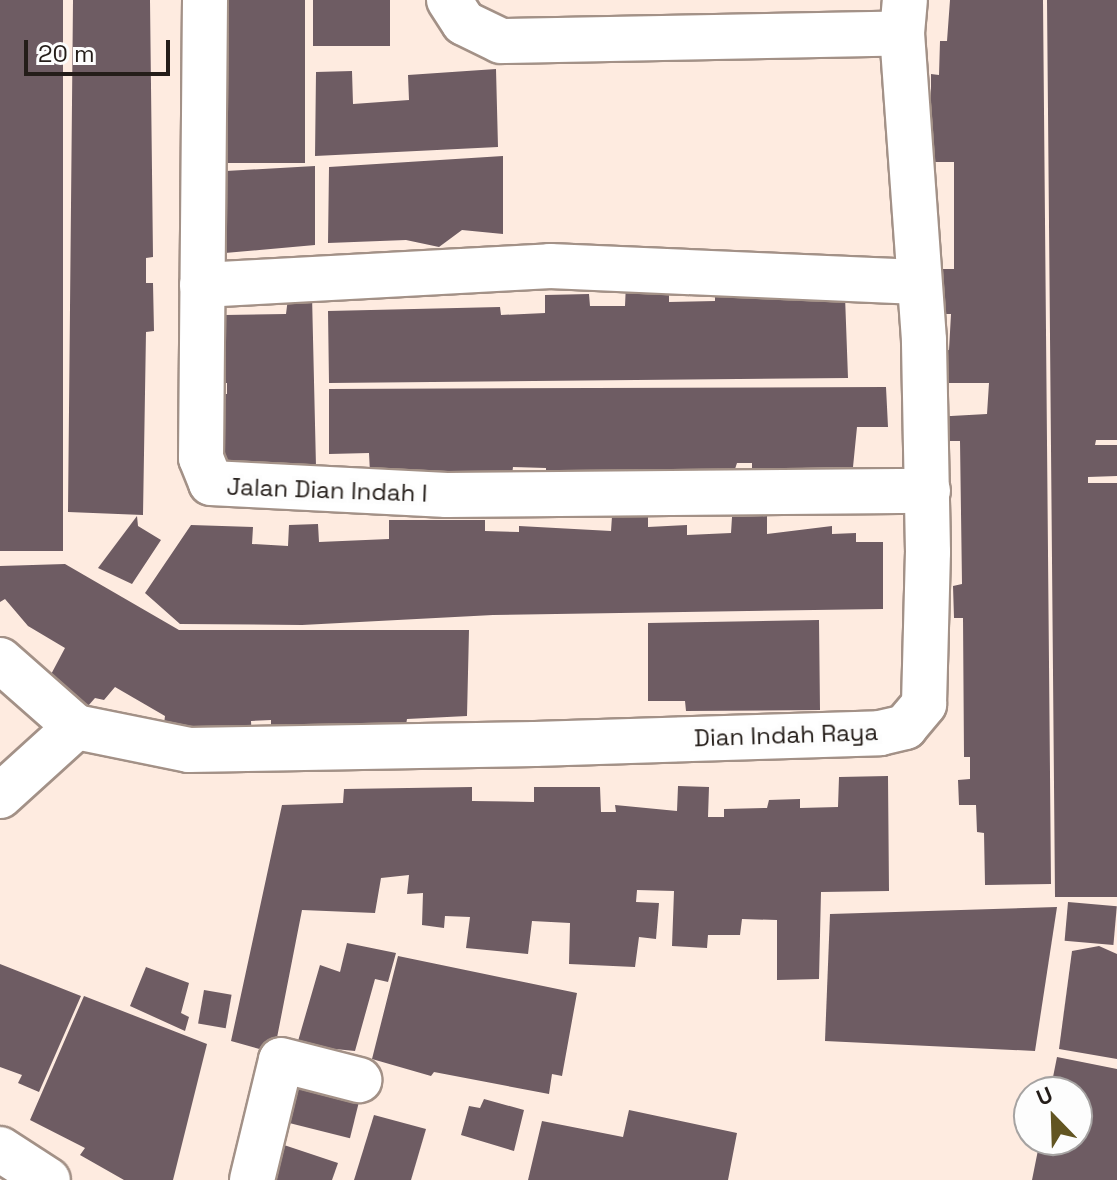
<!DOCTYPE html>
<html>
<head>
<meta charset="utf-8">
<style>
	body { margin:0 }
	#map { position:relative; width:1117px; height:1180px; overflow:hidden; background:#feebe0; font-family:"Space Grotesk",sans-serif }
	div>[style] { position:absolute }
	.building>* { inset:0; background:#6e5c63; transform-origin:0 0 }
	.roads { filter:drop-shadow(2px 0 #a39187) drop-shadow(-2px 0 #a39187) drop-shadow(0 2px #a39187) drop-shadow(0 -2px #a39187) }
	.street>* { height:44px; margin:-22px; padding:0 22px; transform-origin:22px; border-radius:22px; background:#fff }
	.secondary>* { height:44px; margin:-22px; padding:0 22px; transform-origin:22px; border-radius:22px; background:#fff }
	span { translate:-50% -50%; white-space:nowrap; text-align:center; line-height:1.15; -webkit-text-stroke:8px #fdfdfd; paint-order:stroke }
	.street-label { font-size:24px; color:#241d19 }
	.north { position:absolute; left:1013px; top:1076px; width:80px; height:80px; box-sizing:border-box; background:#fdfdfd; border:2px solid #a6a3a2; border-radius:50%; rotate:337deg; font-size:22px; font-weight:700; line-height:32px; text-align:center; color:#241d19 }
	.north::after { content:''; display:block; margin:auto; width:28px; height:36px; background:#625522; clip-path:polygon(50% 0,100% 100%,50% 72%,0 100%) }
	.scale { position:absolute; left:24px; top:40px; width:146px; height:36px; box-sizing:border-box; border:4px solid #241d19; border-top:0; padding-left:10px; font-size:24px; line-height:28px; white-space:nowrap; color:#241d19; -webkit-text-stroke:6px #fdfdfd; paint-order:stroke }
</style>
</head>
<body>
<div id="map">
	<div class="building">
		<i style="left:0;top:0;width:63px;height:551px"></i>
		<i style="clip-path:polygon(73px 0,150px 0,153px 257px,146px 258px,146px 283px,153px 283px,154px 331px,146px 332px,143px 515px,68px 512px)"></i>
		<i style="left:217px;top:0;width:88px;height:163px"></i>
		<i style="left:313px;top:0;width:77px;height:46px"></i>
		<i style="clip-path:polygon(950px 0,1043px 0,1051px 884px,985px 885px,984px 833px,977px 832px,976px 805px,959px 805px,958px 780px,970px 779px,970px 757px,964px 757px,963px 618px,954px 618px,953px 586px,962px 584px,960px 441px,933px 441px,933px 417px,987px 414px,989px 383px,938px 383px,938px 351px,949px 350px,951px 314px,931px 314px,932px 269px,954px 269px,954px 162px,931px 162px,931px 74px,939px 75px,940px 41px,947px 41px)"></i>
		<i style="clip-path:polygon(1047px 0,1117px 0,1117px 440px,1096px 440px,1095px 445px,1117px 445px,1117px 476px,1088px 477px,1088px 483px,1117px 483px,1117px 897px,1055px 897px)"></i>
		<i style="clip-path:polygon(496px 69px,498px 147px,315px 156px,316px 72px,352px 71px,353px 104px,409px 100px,408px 75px)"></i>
		<i style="clip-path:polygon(503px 156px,503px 234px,462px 230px,439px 247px,406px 240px,328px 243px,329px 167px)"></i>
		<i style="clip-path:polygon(315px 166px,315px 245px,225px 253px,226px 171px)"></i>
		<i style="clip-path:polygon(669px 282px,669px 302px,715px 301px,715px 292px,845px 296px,848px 378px,329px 383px,328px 311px,500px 307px,501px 315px,545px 313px,545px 295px,589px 294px,590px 306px,625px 306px,626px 283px)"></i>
		<i style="clip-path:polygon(312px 295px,316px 467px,211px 471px,214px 394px,227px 394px,227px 383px,220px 383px,225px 315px,286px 314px,288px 298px)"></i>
		<i style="clip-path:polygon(886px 387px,888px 427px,857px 427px,853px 467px,752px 469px,752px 463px,737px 463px,735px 469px,674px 469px,673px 488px,546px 474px,546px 468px,513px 467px,512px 475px,370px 473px,369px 453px,329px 454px,329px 389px)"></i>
		<i style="clip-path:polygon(137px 516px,138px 526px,161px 540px,132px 584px,98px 568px)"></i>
		<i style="clip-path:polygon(612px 516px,648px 517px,648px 527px,687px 525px,687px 535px,731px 533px,732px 517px,767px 516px,767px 534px,832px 526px,832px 534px,856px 533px,856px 542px,883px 542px,883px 609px,493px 615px,302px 625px,180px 624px,145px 593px,191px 525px,253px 527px,252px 544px,288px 546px,289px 525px,318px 524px,319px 542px,389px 539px,389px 520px,485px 520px,485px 531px,519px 532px,519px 526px,611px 531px)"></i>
		<i style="clip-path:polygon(65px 564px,179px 630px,469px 630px,467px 716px,407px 719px,406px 725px,271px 731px,271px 720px,251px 721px,252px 739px,162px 740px,165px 716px,115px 687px,104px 700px,95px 698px,88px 706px,48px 680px,65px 648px,28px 626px,5px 599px,0 602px,0 566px)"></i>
		<i style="clip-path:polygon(819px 620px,820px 710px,686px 711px,685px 701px,648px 701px,648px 623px)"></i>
		<i style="clip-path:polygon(888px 776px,889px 891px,821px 892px,819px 979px,777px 980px,777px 920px,742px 919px,740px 935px,708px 935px,707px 948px,672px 946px,674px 891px,637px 890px,636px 902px,659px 903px,656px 939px,639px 937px,635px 967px,569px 964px,570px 923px,532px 921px,528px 954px,466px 948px,470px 917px,445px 916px,444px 928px,422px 925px,423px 893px,407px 894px,409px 875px,381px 878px,375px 913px,302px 910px,274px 1053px,231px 1041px,282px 805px,343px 803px,344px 789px,472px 787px,472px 801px,534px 802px,534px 787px,600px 787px,601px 812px,616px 812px,615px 805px,677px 811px,678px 786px,709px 787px,708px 817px,724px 817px,724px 809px,767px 808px,769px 800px,800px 799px,800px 808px,838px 807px,839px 777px)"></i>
		<i style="left:1068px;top:902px;width:49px;height:39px;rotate:5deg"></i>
		<i style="clip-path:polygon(1057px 907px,1035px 1051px,825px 1041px,830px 914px)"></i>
		<i style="clip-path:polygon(347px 943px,396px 953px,388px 982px,375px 979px,355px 1051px,335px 1049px,333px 1058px,296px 1048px,320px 965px,340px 972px)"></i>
		<i style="clip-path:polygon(1099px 946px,1117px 954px,1117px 1059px,1059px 1049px,1072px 951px)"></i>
		<i style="clip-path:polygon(398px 956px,577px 993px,562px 1076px,552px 1074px,549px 1094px,434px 1072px,431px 1076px,372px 1059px)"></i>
		<i style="clip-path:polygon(0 964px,81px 996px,39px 1092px,18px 1083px,22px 1075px,0 1067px)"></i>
		<i style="clip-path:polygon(146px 967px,189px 983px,181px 1013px,189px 1017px,185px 1031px,130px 1006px)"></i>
		<i style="left:204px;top:990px;width:28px;height:34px;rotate:10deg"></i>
		<i style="clip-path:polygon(84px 996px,207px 1044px,173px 1180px,124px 1180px,80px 1155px,85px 1148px,30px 1120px)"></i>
		<i style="clip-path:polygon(1057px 1057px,1117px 1069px,1117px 1180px,1032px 1180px,1040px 1140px,1077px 1140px,1077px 1092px,1050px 1092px)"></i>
		<i style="left:282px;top:1080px;width:80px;height:40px;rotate:14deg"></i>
		<i style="clip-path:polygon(484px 1099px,524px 1110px,514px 1151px,461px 1135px,469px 1106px,480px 1108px)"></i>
		<i style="clip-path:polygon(629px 1110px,737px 1133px,728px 1180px,528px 1180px,542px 1121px,623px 1137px)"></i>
		<i style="clip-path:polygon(374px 1115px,426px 1129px,411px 1180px,354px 1180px)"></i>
		<i style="clip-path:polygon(284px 1145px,338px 1163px,332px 1180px,261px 1180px)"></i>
	</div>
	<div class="roads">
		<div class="street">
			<i style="left:205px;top:0;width:458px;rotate:90.5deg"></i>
			<i style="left:201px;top:458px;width:27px;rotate:68deg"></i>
			<i style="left:211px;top:483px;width:236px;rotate:2.9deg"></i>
			<i style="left:447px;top:495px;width:481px;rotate:-0.5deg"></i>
			<i style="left:449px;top:0;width:27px;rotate:57deg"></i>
			<i style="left:464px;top:23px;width:41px;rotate:25.9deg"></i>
			<i style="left:501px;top:41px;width:401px;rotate:-1.1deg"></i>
			<i style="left:202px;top:285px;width:349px;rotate:-3.1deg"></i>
			<i style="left:550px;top:266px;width:369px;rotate:2.5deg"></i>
			<i style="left:0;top:660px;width:101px;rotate:41.4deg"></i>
			<i style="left:76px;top:727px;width:115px;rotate:11.5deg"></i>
			<i style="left:189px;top:750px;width:346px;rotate:-1deg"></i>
			<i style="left:535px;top:744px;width:345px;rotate:-1.8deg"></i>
			<i style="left:880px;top:733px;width:26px;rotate:-13deg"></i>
			<i style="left:905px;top:727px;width:30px;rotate:-50deg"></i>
			<i style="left:924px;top:704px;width:152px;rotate:-88.5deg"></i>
			<i style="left:928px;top:552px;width:212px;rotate:-91.1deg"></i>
			<i style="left:924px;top:340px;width:308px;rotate:-94.1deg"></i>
			<i style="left:902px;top:33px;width:33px;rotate:-85deg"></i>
			<i style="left:0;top:796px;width:103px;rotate:-42.2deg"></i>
			<i style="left:252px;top:1180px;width:123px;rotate:-76.4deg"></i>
			<i style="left:281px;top:1060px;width:81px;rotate:14.4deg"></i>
		</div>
		<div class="secondary">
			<i style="left:0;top:1149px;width:57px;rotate:32.9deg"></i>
		</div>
	</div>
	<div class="street-label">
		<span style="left:327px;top:490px;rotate:2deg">Jalan Dian Indah I</span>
		<span style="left:786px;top:735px;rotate:-2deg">Dian Indah Raya</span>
	</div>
	<div class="north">U</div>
	<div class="scale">20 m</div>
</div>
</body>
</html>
